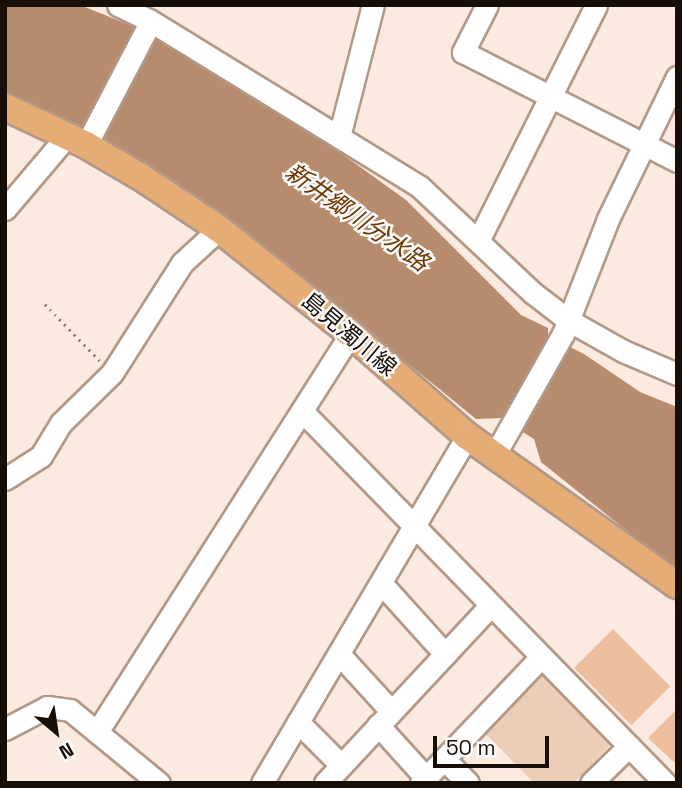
<!DOCTYPE html>
<html>
<head>
<meta charset="utf-8">
<style>
	body { margin:0 }
	#map { position:relative; width:682px; height:788px; overflow:hidden; background:#fbeadf; font-family:"Space Grotesk","Noto Sans JP",sans-serif }
	div>[style] { position:absolute }
	.green>* { inset:0; background:#eccdb8 }
	.water>* { inset:0; background:#b78b6d }
	.building>* { inset:0; background:#edbe9e; transform-origin:0 0 }
	.path>* { height:2.5px; margin-top:-1.25px; transform-origin:0; background:repeating-linear-gradient(90deg,#887b72 0 2px,transparent 0 7px) }
	.roads { filter:drop-shadow(2px 0 #b29887) drop-shadow(-2px 0 #b29887) drop-shadow(0 2px #b29887) drop-shadow(0 -2px #b29887) }
	.minor>* { height:21px; margin:-10.5px; padding:0 10.5px; transform-origin:10.5px; border-radius:10.5px; background:#fff }
	.major>* { height:26px; margin:-13px; padding:0 13px; transform-origin:13px; border-radius:13px; background:#e6ac76 }
	span { translate:-50% -50%; white-space:nowrap; text-align:center; line-height:1.15; -webkit-text-stroke:5px #fbfbfb; paint-order:stroke }
	.street-label { font-size:23px; color:#170e08 }
	.water-label { font-size:24px; color:#6f3800; font-style:italic }
	.frame { position:absolute; inset:0; border:7px solid #170e08; pointer-events:none }
	.north { position:absolute; left:21px; top:697px; width:70px; height:70px; -webkit-text-stroke:5px #fbfbfb; paint-order:stroke; rotate:151deg; font-size:19px; font-weight:700; line-height:28px; text-align:center; color:#170e08 }
	.north::after { content:''; display:block; margin:auto; width:24px; height:32px; background:#170e08; clip-path:polygon(50% 0,100% 100%,50% 72%,0 100%) }
	.scale { position:absolute; left:433px; top:736px; width:116px; height:32px; box-sizing:border-box; border:4px solid #170e08; border-top:0; padding-left:9px; font-size:21px; line-height:24px; white-space:nowrap; color:#170e08; -webkit-text-stroke:5px #fbfbfb; paint-order:stroke }
</style>
</head>
<body>
<div id="map">
	<div class="green">
		<i style="clip-path:polygon(543px 671px,613px 742px,574px 783px,534px 783px,483px 731px)"></i>
	</div>
	<div class="water">
		<i style="clip-path:polygon(5px 5px,80px 5px,132px 26px,263px 97px,406px 200px,521px 315px,548px 328px,548px 336px,584px 354px,640px 392px,677px 407px,677px 571px,541px 462px,534px 439px,501px 418px,476px 419px,235px 222px,115px 151px,5px 97px)"></i>
	</div>
	<div class="building">
		<i style="left:613px;top:629px;width:81px;height:55px;rotate:45deg"></i>
		<i style="clip-path:polygon(677px 709px,677px 765px,648px 738px)"></i>
	</div>
	<div class="path">
		<i style="left:45px;top:304px;width:79px;rotate:46deg"></i>
	</div>
	<div class="roads">
		<div class="minor">
			<i style="left:118px;top:5px;width:34px;rotate:26deg"></i>
			<i style="left:149px;top:20px;width:317px;rotate:31.6deg"></i>
			<i style="left:419px;top:186px;width:156px;rotate:43.2deg"></i>
			<i style="left:533px;top:293px;width:44px;rotate:37.6deg"></i>
			<i style="left:568px;top:320px;width:63px;rotate:29.4deg"></i>
			<i style="left:623px;top:351px;width:59px;rotate:23.1deg"></i>
			<i style="left:487px;top:5px;width:53px;rotate:117.1deg"></i>
			<i style="left:463px;top:52px;width:240px;rotate:27deg"></i>
			<i style="left:339px;top:137px;width:136px;rotate:-75.6deg"></i>
			<i style="left:86px;top:145px;width:130px;rotate:-62.4deg"></i>
			<i style="left:5px;top:209px;width:96px;rotate:-49.7deg"></i>
			<i style="left:478px;top:241px;width:264px;rotate:-63.4deg"></i>
			<i style="left:302px;top:411px;width:520px;rotate:45.7deg"></i>
			<i style="left:495px;top:454px;width:138px;rotate:-60.5deg"></i>
			<i style="left:563px;top:334px;width:123px;rotate:-68.6deg"></i>
			<i style="left:608px;top:219px;width:158px;rotate:-64.1deg"></i>
			<i style="left:5px;top:479px;width:43px;rotate:-32.6deg"></i>
			<i style="left:41px;top:456px;width:39px;rotate:-59deg"></i>
			<i style="left:61px;top:423px;width:71px;rotate:-44.4deg"></i>
			<i style="left:112px;top:373px;width:130px;rotate:-57.5deg"></i>
			<i style="left:182px;top:263px;width:50px;rotate:-42.6deg"></i>
			<i style="left:381px;top:583px;width:96px;rotate:48deg"></i>
			<i style="left:339px;top:654px;width:77px;rotate:47.6deg"></i>
			<i style="left:298px;top:722px;width:61px;rotate:45deg"></i>
			<i style="left:378px;top:725px;width:72px;rotate:47.8deg"></i>
			<i style="left:5px;top:729px;width:47px;rotate:-27.6deg"></i>
			<i style="left:47px;top:707px;width:23px;rotate:7deg"></i>
			<i style="left:70px;top:710px;width:115px;rotate:39.4deg"></i>
			<i style="left:97px;top:732px;width:472px;rotate:-57.5deg"></i>
			<i style="left:444px;top:759px;width:34px;rotate:45deg"></i>
			<i style="left:262px;top:783px;width:403px;rotate:-59.4deg"></i>
			<i style="left:325px;top:783px;width:243px;rotate:-47deg"></i>
			<i style="left:421px;top:783px;width:174px;rotate:-46.4deg"></i>
			<i style="left:591px;top:783px;width:53px;rotate:-44.2deg"></i>
		</div>
		<div class="major">
			<i style="left:5px;top:107px;width:89px;rotate:25.1deg"></i>
			<i style="left:86px;top:145px;width:64px;rotate:30.2deg"></i>
			<i style="left:141px;top:177px;width:94px;rotate:33.7deg"></i>
			<i style="left:219px;top:229px;width:169px;rotate:38.5deg"></i>
			<i style="left:351px;top:334px;width:154px;rotate:41.3deg"></i>
			<i style="left:467px;top:436px;width:257px;rotate:35.4deg"></i>
		</div>
	</div>
	<div class="street-label">
		<span style="left:349px;top:334px;rotate:40deg">島見濁川線</span>
	</div>
	<div class="water-label">
		<span style="left:357px;top:217px;rotate:35deg">新井郷川分水路</span>
	</div>
	<div class="frame"></div>
	<div class="north">N</div>
	<div class="scale">50 m</div>
</div>
</body>
</html>
